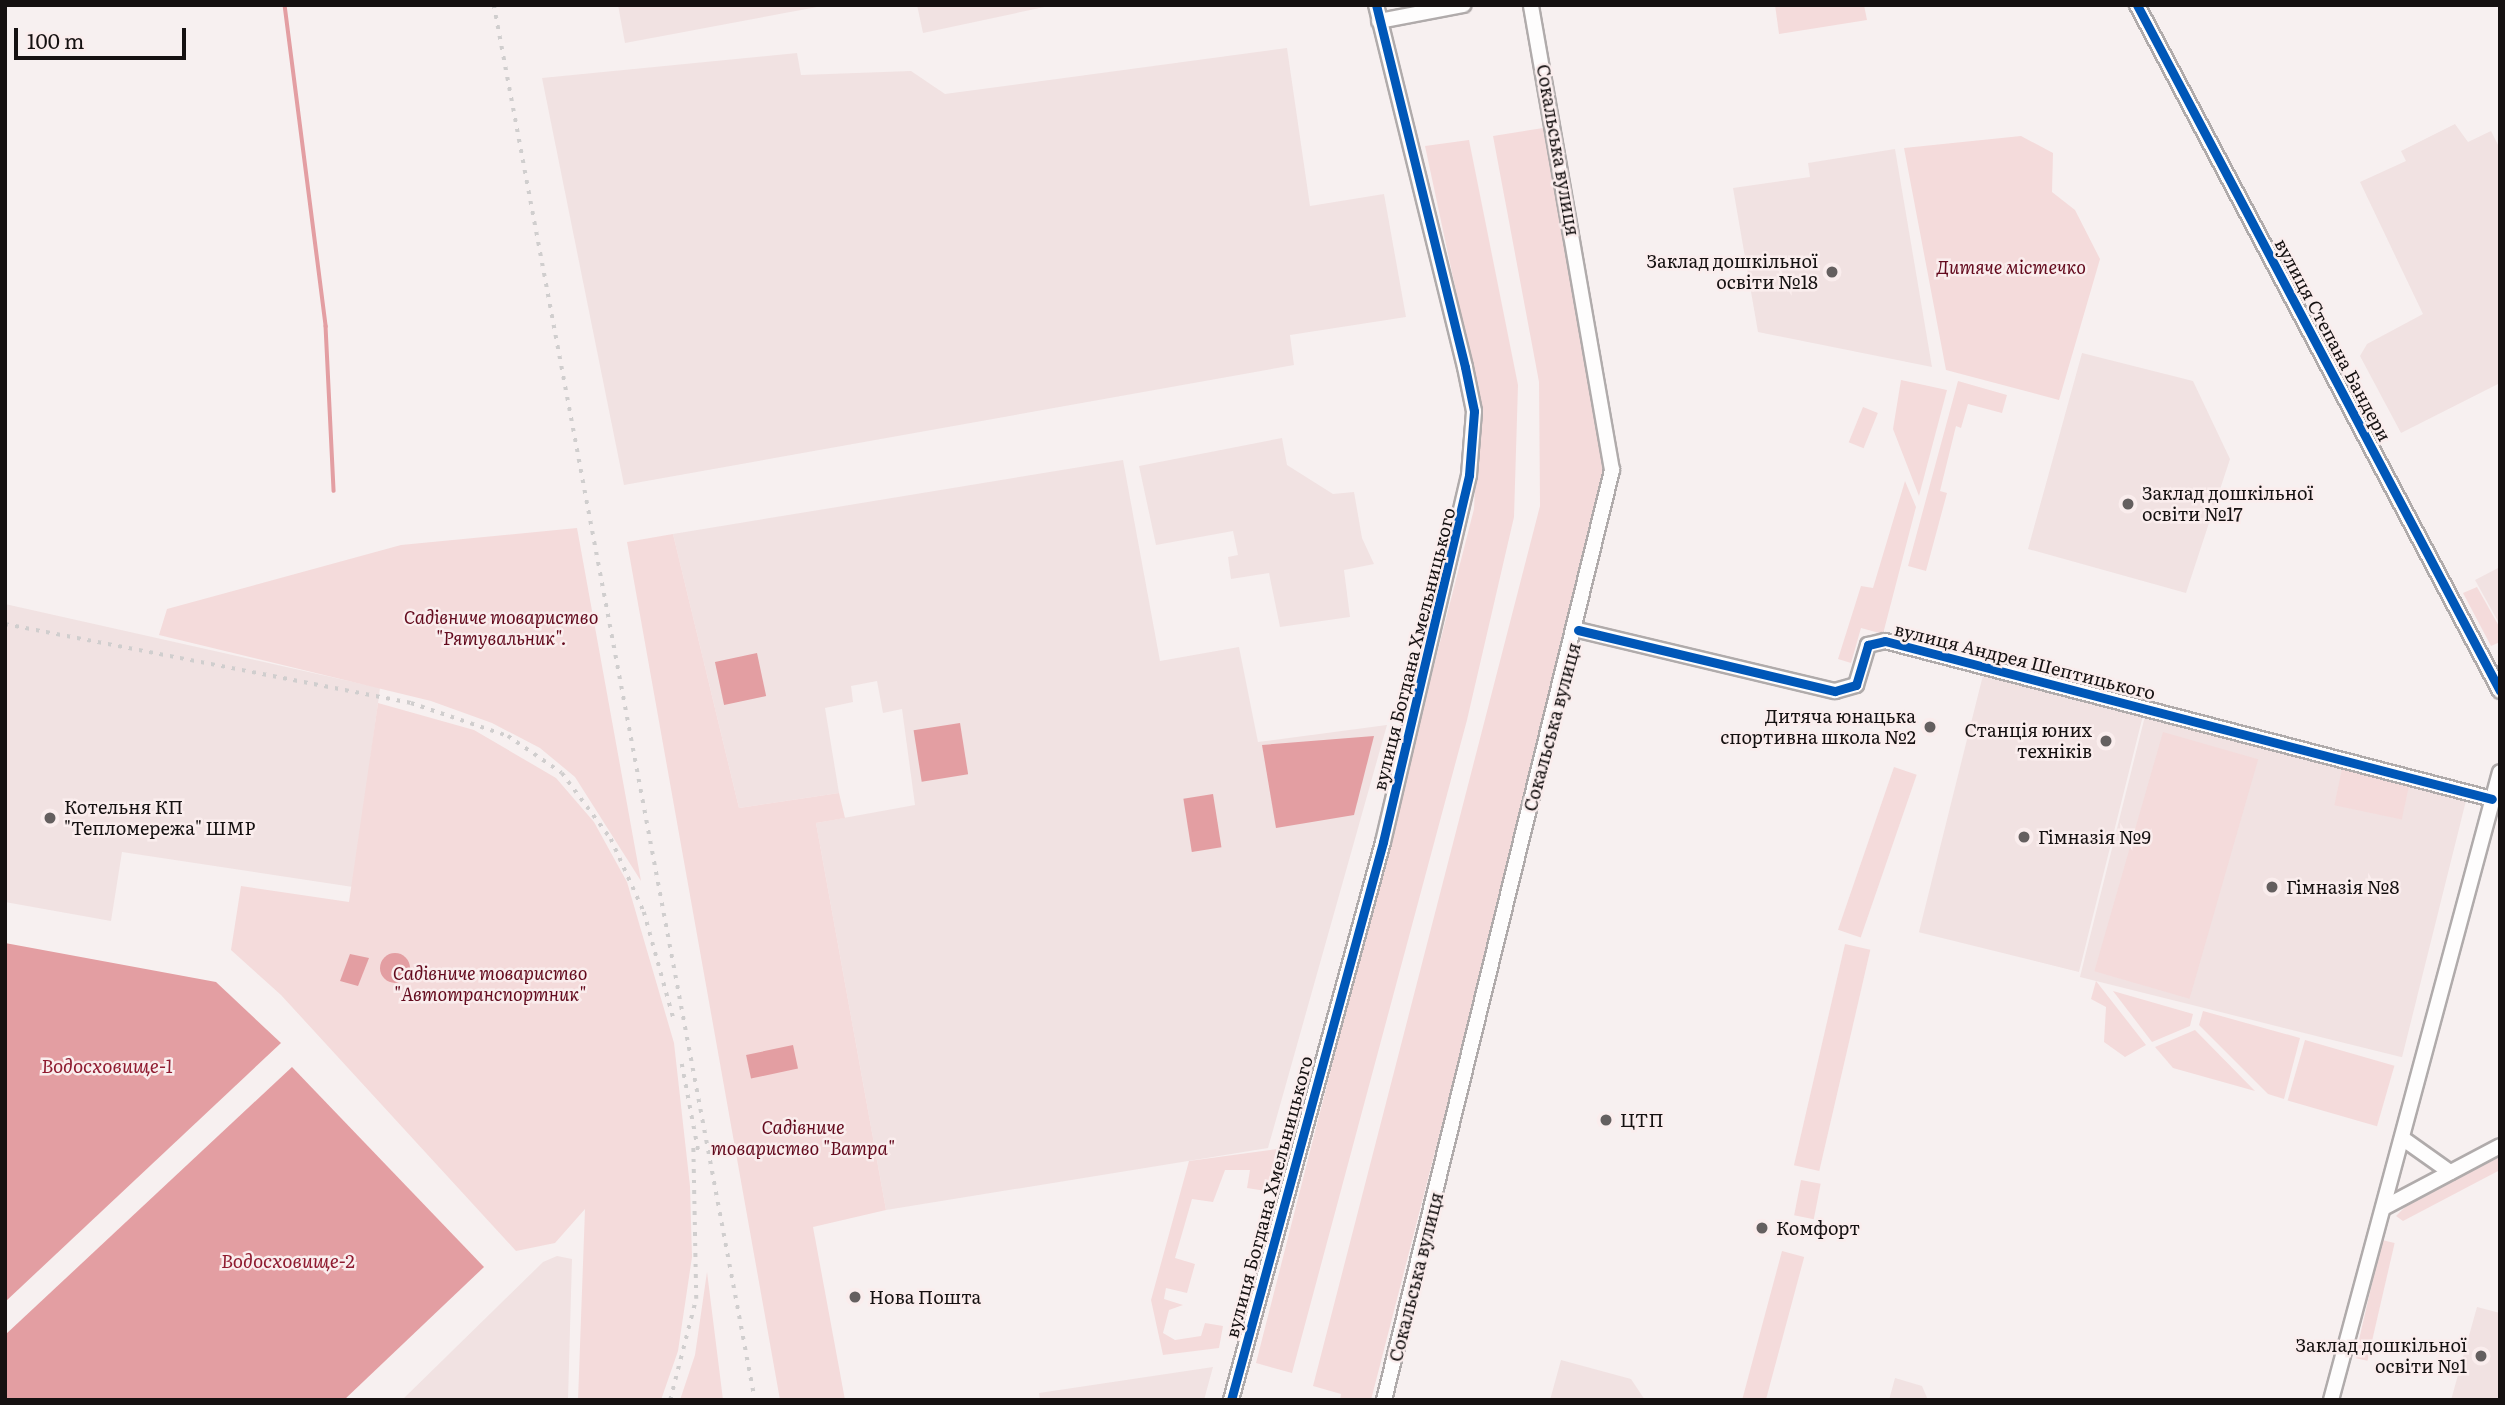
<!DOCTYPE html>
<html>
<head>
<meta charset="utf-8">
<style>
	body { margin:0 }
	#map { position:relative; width:2505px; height:1405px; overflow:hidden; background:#f7f0f0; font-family:Literata,serif }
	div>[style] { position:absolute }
	.built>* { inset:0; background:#f1e2e2; transform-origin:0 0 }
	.green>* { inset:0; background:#f4dbdb; transform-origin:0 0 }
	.water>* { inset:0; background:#e39ea2; transform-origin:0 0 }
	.round { border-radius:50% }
	.stream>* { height:3.5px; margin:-1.75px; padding:0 1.75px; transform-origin:1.75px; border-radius:1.75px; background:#e39ea2 }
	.roads { filter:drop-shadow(2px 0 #b0abab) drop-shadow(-2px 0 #b0abab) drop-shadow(0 2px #b0abab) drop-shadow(0 -2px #b0abab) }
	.minor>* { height:14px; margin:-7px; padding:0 7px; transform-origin:7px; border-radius:7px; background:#fefdfd }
	.rail>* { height:3.5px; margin-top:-1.75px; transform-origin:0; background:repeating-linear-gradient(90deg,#d0cece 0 3.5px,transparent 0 10.5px) }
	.cycleway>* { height:9px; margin:-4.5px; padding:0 4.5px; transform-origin:4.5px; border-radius:4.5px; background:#0057b8 }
	.dots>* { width:19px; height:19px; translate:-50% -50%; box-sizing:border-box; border:4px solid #faeded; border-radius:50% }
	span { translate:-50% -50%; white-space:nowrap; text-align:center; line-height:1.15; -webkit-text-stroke:5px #faeded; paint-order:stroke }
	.street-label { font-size:18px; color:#151111 }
	.poi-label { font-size:18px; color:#151111 }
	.right { translate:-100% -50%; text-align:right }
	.left { translate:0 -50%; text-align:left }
	.park-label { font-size:18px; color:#630a1d; font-style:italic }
	.water-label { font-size:19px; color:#8f1b30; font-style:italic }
	.frame { position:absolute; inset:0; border:7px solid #151111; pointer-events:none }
	.scale { position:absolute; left:14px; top:28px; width:172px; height:32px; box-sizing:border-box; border:4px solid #151111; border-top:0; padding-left:9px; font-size:21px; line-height:24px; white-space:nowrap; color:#151111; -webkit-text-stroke:5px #faeded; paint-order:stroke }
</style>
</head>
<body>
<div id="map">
	<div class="built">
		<i style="clip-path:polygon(618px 5px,828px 5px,625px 43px)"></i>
		<i style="clip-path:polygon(917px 5px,1054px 5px,923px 33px)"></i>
		<i style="clip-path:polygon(1287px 48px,1310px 206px,1384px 194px,1406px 317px,1290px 335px,1294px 365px,624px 485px,542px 78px,797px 53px,801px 75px,911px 71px,945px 94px)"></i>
		<i style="clip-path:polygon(2455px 124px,2468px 142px,2491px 131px,2500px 149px,2500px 383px,2401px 433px,2360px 356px,2367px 344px,2423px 314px,2360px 182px,2406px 161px,2401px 151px)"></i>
		<i style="clip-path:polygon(1895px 149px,1932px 367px,1758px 332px,1733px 188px,1810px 177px,1808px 163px)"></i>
		<i style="clip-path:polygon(2082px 353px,2193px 381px,2230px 459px,2186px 593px,2028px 549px)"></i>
		<i style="clip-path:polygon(1282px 438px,1287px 465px,1333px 494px,1354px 492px,1362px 538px,1374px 564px,1344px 570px,1350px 617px,1280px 627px,1269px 573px,1231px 579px,1228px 557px,1238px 555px,1233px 531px,1156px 545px,1139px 466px)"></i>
		<i style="clip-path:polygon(1123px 460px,1160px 661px,1239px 647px,1258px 742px,1387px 725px,1268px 1148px,886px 1210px,816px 823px,915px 805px,902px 709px,883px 713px,877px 681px,851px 686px,853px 702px,825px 708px,839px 793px,739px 808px,673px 534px)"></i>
		<i style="clip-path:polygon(2500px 567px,2500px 625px,2475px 580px)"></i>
		<i style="clip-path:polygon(5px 604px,380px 688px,353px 887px,122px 852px,111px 921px,5px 902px)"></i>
		<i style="left:1983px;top:675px;width:165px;height:265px;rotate:14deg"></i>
		<i style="left:2145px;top:716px;width:332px;height:269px;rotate:14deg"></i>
		<i style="clip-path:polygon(557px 1256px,572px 1259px,568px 1400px,402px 1400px,543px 1262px)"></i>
		<i style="clip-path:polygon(2477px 1307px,2500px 1313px,2500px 1400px,2451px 1400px)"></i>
		<i style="clip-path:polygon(1561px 1360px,1631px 1379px,1645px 1400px,1550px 1400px)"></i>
		<i style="clip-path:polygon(1213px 1367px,1204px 1400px,1040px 1400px,1039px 1393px)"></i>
		<i style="clip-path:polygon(1895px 1378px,1922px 1386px,1928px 1400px,1889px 1400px)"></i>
	</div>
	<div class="green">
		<i style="clip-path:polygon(1775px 5px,1864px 5px,1867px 20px,1779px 34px)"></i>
		<i style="clip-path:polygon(1543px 128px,1604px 461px,1601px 507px,1371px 1400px,1340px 1400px,1341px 1394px,1313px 1386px,1540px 506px,1539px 382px,1493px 136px)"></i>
		<i style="clip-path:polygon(2021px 136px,2053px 153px,2052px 192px,2075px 210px,2100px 259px,2059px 400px,1946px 370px,1904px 148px)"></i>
		<i style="clip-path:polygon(1469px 140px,1518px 385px,1514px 517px,1467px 720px,1292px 1373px,1256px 1363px,1474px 509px,1479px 399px,1425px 146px)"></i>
		<i style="clip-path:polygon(1901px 380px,1947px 390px,1919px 496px,1893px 429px)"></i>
		<i style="clip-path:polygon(1958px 381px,2007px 395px,2002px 413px,1968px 404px,1961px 428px,1956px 426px,1940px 491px,1947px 493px,1926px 571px,1908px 566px)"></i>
		<i style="left:1863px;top:407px;width:16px;height:38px;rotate:22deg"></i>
		<i style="clip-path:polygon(1905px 481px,1916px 507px,1883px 634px,1861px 628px,1851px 663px,1838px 659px,1861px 586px,1873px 588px)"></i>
		<i style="clip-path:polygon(577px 528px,641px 881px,575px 777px,540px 748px,492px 723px,431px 701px,159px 635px,167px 609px,401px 545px)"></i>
		<i style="clip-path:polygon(673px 534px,739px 808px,839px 793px,845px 818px,816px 823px,886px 1210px,813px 1227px,845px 1400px,780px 1400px,627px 542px)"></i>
		<i style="clip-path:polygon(2477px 587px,2500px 628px,2500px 642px,2491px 646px,2463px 593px)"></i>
		<i style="clip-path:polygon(378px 703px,474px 730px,556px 778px,594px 822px,627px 882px,674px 1043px,690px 1186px,692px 1257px,678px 1351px,661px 1400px,578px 1400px,585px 1209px,555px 1243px,516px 1251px,281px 995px,231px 950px,241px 886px,349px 902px)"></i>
		<i style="left:2163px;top:732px;width:99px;height:249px;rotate:16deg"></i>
		<i style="left:1894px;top:767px;width:24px;height:172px;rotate:19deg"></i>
		<i style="left:2342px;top:769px;width:69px;height:37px;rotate:12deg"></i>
		<i style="left:1845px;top:944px;width:26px;height:227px;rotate:13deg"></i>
		<i style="clip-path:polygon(2096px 981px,2146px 1045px,2125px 1057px,2104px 1042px,2106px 1007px,2091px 999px)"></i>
		<i style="clip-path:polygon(2113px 991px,2193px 1014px,2190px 1026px,2152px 1042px)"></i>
		<i style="clip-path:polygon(2203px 1011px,2300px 1038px,2284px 1099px,2268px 1094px,2199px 1025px)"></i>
		<i style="clip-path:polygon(2195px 1030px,2255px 1091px,2173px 1068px,2155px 1047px)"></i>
		<i style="left:2305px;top:1040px;width:93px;height:63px;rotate:16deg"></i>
		<i style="clip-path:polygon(1277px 1149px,1266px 1191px,1247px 1188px,1250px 1170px,1225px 1170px,1213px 1202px,1192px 1199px,1175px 1258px,1195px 1264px,1187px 1293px,1166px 1288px,1164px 1299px,1183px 1305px,1169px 1310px,1163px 1333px,1175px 1340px,1201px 1336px,1205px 1323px,1223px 1326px,1219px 1348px,1163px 1355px,1151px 1300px,1189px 1161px)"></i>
		<i style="clip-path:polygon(2500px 1157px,2500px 1170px,2403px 1221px,2396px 1216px,2410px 1202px)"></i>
		<i style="left:1801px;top:1180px;width:20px;height:36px;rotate:11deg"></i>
		<i style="left:2382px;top:1240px;width:13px;height:121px;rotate:13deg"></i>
		<i style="left:1782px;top:1251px;width:23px;height:155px;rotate:15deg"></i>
		<i style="clip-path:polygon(707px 1272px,723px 1400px,680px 1400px,695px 1355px)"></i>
	</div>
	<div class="water">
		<i style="left:757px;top:653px;width:44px;height:43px;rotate:78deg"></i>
		<i style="left:960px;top:723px;width:52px;height:47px;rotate:81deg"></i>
		<i style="clip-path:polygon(1374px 736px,1354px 815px,1276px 828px,1262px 745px)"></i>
		<i style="left:1213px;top:794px;width:54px;height:30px;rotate:81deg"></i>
		<i style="clip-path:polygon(5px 943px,216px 982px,281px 1043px,5px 1302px)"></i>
		<i class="round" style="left:380px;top:953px;width:30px;height:30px"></i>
		<i style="clip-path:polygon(350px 954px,369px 958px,358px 986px,340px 981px)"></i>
		<i style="left:793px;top:1045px;width:24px;height:48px;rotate:78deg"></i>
		<i style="clip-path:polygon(292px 1067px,484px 1267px,344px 1400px,5px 1400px,5px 1335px)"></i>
	</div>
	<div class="stream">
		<i style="left:285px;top:5px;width:324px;rotate:82.7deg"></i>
		<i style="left:326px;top:326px;width:165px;rotate:87.2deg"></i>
	</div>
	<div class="roads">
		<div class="minor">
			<i style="left:2137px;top:5px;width:776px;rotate:62.11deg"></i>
			<i style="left:1379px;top:21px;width:86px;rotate:-10.8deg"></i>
			<i style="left:1578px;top:630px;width:264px;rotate:13.4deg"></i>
			<i style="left:1835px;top:691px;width:22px;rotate:-16deg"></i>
			<i style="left:1856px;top:685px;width:42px;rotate:-73.3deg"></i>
			<i style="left:1868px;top:645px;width:17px;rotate:-13deg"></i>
			<i style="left:1885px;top:641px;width:627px;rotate:14.59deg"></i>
			<i style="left:2402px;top:1138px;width:59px;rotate:35.3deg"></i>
			<i style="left:2385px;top:1207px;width:130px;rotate:-27.9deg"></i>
			<i style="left:1231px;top:1400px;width:578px;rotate:-74.76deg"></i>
			<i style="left:1383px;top:842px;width:377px;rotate:-76.8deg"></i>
			<i style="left:1469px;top:475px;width:64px;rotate:-85.5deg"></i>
			<i style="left:1474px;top:411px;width:45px;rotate:-101.6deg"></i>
			<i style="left:1465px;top:367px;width:373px;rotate:-103.8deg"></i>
			<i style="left:1384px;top:1400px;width:958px;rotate:-76.22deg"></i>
			<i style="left:1612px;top:470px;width:472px;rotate:-99.9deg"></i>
			<i style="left:2331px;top:1400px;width:650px;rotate:-74.94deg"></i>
		</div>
	</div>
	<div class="rail">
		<i style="left:494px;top:5px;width:1419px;rotate:79.4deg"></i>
		<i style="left:5px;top:624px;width:414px;rotate:11deg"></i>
		<i style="left:411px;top:703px;width:102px;rotate:18.8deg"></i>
		<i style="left:508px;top:736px;width:65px;rotate:34.4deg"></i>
		<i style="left:562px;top:773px;width:82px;rotate:53.4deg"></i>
		<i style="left:611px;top:839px;width:80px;rotate:65.7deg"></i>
		<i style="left:644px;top:912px;width:112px;rotate:74.5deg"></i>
		<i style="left:682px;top:1064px;width:92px;rotate:79.3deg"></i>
		<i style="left:670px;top:1400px;width:104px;rotate:-75.6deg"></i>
		<i style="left:696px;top:1299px;width:155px;rotate:-91.1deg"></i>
	</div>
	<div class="cycleway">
		<i style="left:2137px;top:5px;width:776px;rotate:62.11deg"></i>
		<i style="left:1578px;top:630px;width:264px;rotate:13.4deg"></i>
		<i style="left:1835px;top:691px;width:22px;rotate:-16deg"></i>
		<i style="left:1856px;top:685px;width:42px;rotate:-73.3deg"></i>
		<i style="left:1868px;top:645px;width:17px;rotate:-13deg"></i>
		<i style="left:1885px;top:641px;width:627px;rotate:14.59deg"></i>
		<i style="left:1231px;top:1400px;width:578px;rotate:-74.76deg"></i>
		<i style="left:1383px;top:842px;width:377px;rotate:-76.8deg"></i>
		<i style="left:1469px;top:475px;width:64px;rotate:-85.5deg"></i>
		<i style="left:1474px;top:411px;width:45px;rotate:-101.6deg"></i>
		<i style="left:1465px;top:367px;width:373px;rotate:-103.8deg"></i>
	</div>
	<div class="dots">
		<i style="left:1832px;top:272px;background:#645f5f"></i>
		<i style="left:2128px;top:504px;background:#645f5f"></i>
		<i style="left:1930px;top:727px;background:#645f5f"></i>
		<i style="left:2106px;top:741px;background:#645f5f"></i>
		<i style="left:50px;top:818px;background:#645f5f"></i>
		<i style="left:2024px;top:837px;background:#645f5f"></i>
		<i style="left:2272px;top:887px;background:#645f5f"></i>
		<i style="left:1606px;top:1120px;background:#645f5f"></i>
		<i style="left:1762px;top:1228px;background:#645f5f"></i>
		<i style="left:855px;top:1297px;background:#645f5f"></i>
		<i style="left:2481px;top:1356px;background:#645f5f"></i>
	</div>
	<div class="street-label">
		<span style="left:1558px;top:150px;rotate:80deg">Сокальська вулиця</span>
		<span style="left:2333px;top:340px;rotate:62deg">вулиця Степана Бандери</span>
		<span style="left:1414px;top:649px;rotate:-76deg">вулиця Богдана Хмельницького</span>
		<span style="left:2025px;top:661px;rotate:14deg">вулиця Андрея Шептицького</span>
		<span style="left:1552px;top:727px;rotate:-75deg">Сокальська вулиця</span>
		<span style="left:1269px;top:1197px;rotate:-75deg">вулиця Богдана Хмельницького</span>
		<span style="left:1416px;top:1277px;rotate:-76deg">Сокальська вулиця</span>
	</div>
	<div class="poi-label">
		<span class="right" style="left:1818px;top:272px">Заклад дошкільної<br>освіти №18</span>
		<span class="left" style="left:2142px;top:504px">Заклад дошкільної<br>освіти №17</span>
		<span class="right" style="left:1916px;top:727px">Дитяча юнацька<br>спортивна школа №2</span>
		<span class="right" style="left:2092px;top:741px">Станція юних<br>техніків</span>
		<span class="left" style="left:64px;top:818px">Котельня КП<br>"Тепломережа" ШМР</span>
		<span class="left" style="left:2038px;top:837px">Гімназія №9</span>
		<span class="left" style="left:2286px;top:887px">Гімназія №8</span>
		<span class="left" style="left:1620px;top:1120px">ЦТП</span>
		<span class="left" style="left:1776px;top:1228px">Комфорт</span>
		<span class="left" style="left:869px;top:1297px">Нова Пошта</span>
		<span class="right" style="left:2467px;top:1356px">Заклад дошкільної<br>освіти №1</span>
	</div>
	<div class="park-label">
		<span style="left:2011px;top:267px">Дитяче містечко</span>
		<span style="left:501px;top:628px">Садівниче товариство<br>"Рятувальник".</span>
		<span style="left:490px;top:984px">Садівниче товариство<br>"Автотранспортник"</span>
		<span style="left:803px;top:1138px">Садівниче<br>товариство "Ватра"</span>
	</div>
	<div class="water-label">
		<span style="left:107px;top:1066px">Водосховище-1</span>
		<span style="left:288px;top:1261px">Водосховище-2</span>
	</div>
	<div class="frame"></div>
	<div class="scale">100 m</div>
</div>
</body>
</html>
